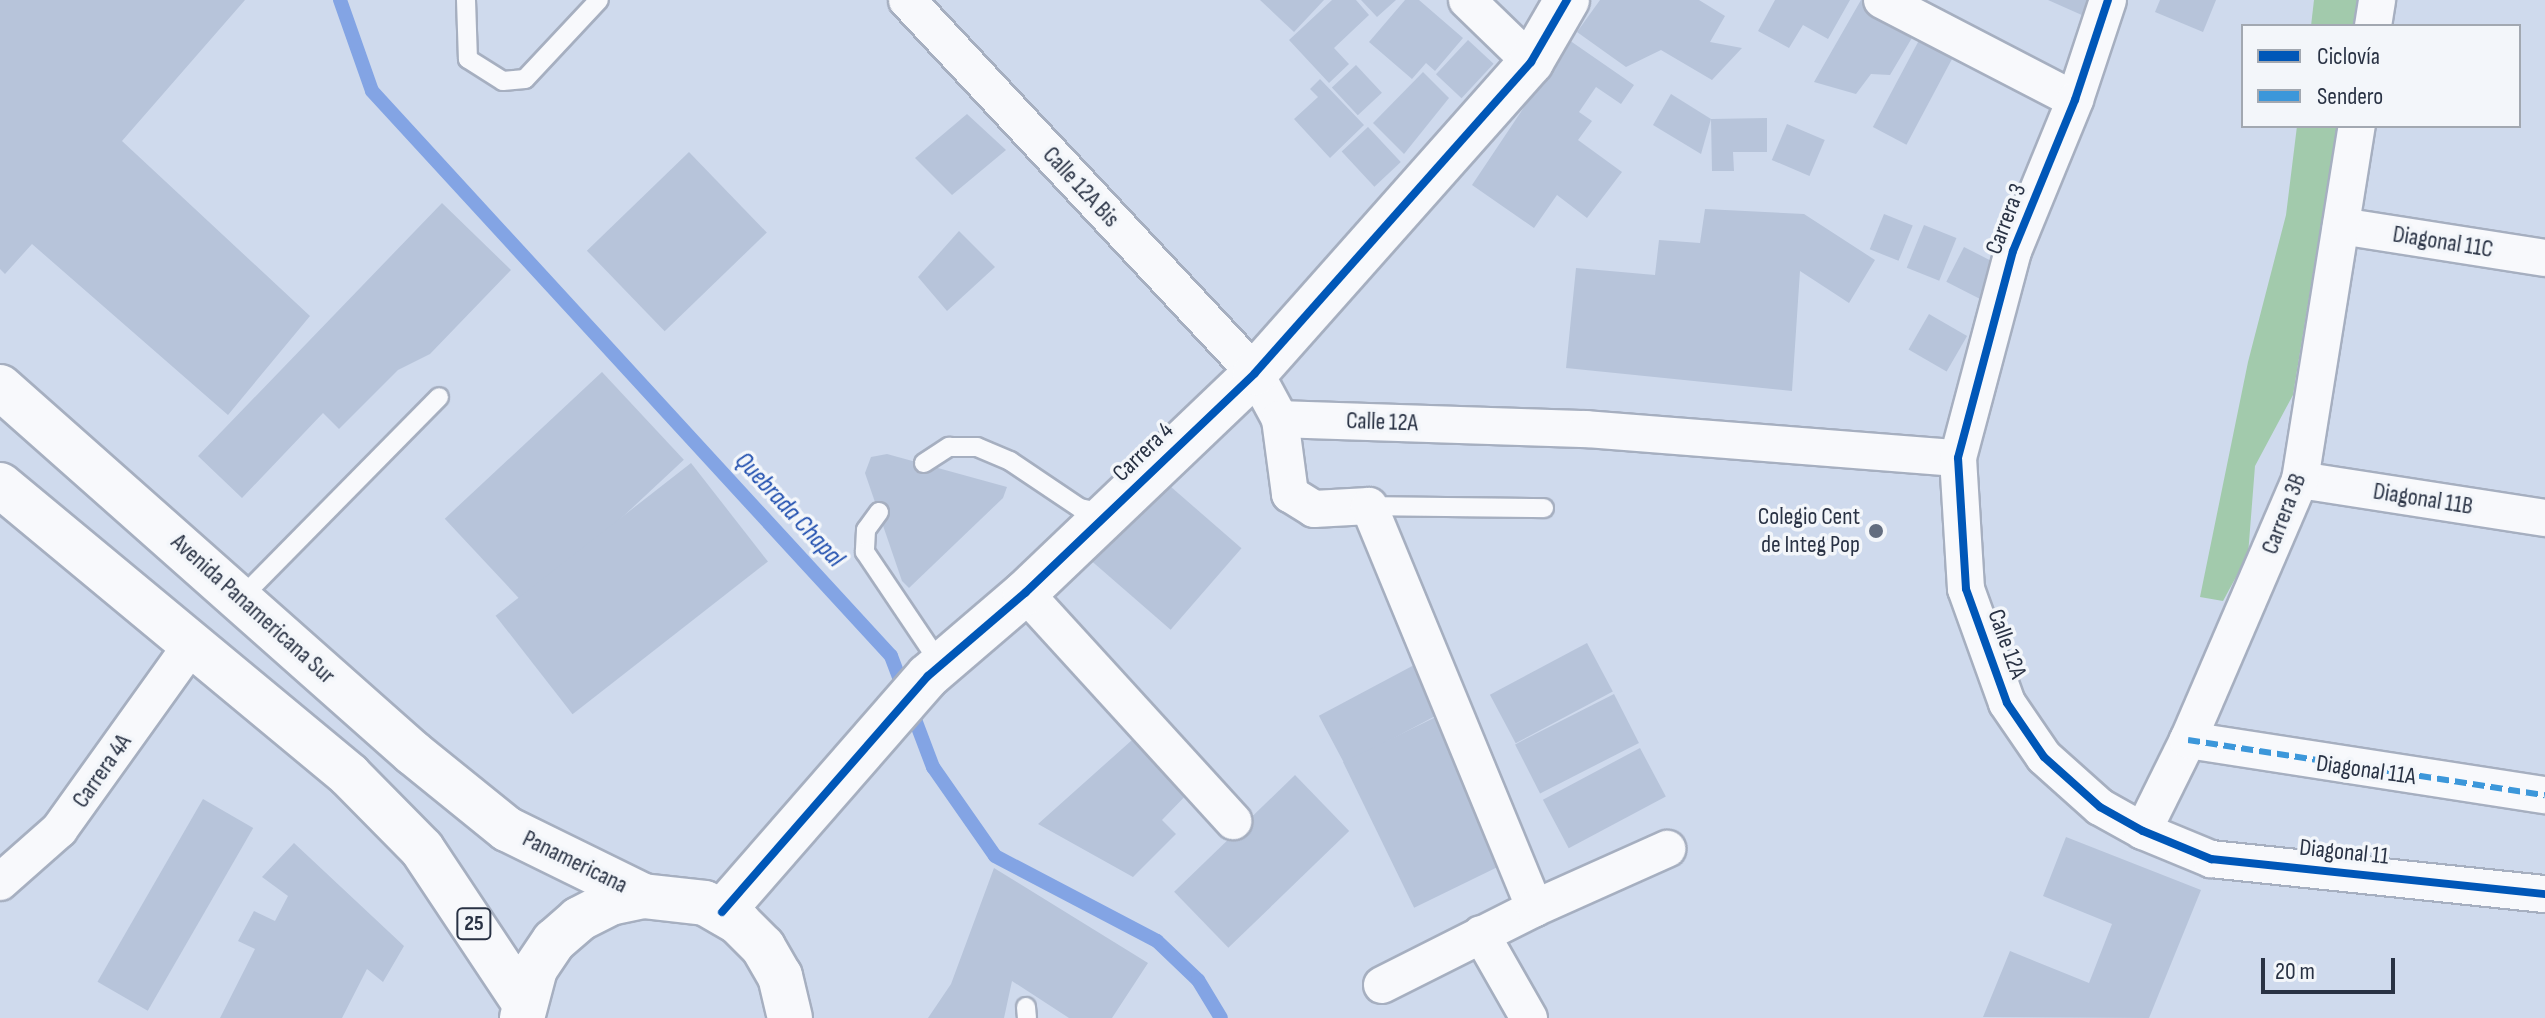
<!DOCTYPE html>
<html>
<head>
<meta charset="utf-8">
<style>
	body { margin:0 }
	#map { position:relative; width:2545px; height:1018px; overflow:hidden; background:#cfdaed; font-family:"Sofia Sans Condensed",sans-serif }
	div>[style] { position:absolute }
	.green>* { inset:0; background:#a2caac }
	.stream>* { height:14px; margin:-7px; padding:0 7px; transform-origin:7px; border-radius:7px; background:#83a4e4 }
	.building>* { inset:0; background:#b7c4da; transform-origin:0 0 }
	.roads { filter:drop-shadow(2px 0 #a6afc0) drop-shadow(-2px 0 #a6afc0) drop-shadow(0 2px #a6afc0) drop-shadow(0 -2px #a6afc0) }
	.lane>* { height:18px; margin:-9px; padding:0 9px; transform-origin:9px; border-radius:9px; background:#f8f9fc }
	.street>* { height:36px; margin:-18px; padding:0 18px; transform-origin:18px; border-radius:18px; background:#f8f9fc }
	.secondary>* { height:44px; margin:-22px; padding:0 22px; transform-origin:22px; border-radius:22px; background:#f8f9fc }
	.primary>* { height:44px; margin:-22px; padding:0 22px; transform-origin:22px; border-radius:22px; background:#f8f9fc }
	.quiet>* { height:6px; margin-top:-3px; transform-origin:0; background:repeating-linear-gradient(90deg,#3c97da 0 12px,transparent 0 18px) }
	.cycleway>* { height:8px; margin:-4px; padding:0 4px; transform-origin:4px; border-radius:4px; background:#0057b8 }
	.dots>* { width:22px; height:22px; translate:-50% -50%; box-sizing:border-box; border:4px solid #f3f6fa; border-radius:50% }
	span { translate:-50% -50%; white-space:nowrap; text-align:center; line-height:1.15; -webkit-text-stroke:7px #f3f6fa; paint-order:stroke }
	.shield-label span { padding:2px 6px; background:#f3f6fa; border:2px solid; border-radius:6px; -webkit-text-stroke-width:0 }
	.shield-label { font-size:22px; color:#293244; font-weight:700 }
	.street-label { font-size:24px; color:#293244 }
	.poi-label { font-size:24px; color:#293244 }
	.right { translate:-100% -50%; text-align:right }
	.water-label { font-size:26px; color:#1e4dae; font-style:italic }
	.legend { position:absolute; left:2241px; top:24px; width:280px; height:104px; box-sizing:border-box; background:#f3f6fa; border:2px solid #a2a8b1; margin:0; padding:10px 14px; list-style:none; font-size:24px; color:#293244 }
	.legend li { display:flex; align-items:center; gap:16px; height:40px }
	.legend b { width:40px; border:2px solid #a2a8b1 }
	.scale { position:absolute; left:2261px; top:958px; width:134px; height:36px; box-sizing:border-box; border:4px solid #293244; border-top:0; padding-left:10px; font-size:24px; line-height:28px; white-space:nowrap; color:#293244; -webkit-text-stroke:6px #f3f6fa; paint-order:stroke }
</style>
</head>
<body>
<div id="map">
	<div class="green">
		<i style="clip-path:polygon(2314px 0,2357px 0,2353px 26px,2311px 26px)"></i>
		<i style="clip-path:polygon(2297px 126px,2337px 126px,2293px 395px,2255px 466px,2248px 555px,2223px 601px,2200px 597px,2248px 362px,2286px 215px)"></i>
	</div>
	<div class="stream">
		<i style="left:340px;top:0;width:96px;rotate:70.6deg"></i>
		<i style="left:372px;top:91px;width:767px;rotate:47.43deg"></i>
		<i style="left:891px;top:656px;width:119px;rotate:69.3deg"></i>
		<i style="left:933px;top:767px;width:108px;rotate:55.1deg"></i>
		<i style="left:995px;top:856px;width:183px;rotate:27.7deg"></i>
		<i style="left:1157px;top:941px;width:57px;rotate:43.6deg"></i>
		<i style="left:1198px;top:980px;width:44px;rotate:58.8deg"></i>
	</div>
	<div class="building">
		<i style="clip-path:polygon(0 0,245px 0,122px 141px,310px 316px,228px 415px,32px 244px,5px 274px,0 269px)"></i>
		<i style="clip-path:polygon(1260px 0,1324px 0,1294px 32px)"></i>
		<i style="clip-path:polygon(1332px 0,1356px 0,1369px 15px,1334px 48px,1349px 64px,1329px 83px,1289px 40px)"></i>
		<i style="clip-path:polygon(1361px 0,1396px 0,1377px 17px)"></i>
		<i style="clip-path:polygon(1405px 0,1419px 0,1463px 38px,1435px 71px,1426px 63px,1412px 79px,1369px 42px)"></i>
		<i style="clip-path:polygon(1600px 0,1699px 0,1725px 16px,1710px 42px,1742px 48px,1712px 80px,1661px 50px,1626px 67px,1577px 32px)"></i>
		<i style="clip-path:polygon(1775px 0,1850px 0,1828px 39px,1803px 25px,1789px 48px,1758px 31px)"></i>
		<i style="clip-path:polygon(1861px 0,1875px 0,1919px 26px,1890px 75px,1871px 74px,1856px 94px,1814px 82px)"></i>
		<i style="clip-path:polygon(2048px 0,2091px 0,2084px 16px)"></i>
		<i style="clip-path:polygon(2160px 0,2216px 0,2203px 32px,2155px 12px)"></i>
		<i style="left:1925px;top:29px;width:38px;height:111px;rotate:28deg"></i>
		<i style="left:1468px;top:40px;width:35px;height:47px;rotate:43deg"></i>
		<i style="clip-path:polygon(1569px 40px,1634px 85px,1621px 104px,1596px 87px,1579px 112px,1592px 121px,1578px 140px,1622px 172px,1587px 218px,1557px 195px,1534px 228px,1472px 185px)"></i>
		<i style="left:1356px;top:65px;width:38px;height:33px;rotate:47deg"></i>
		<i style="clip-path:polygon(1423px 72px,1449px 98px,1404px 154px,1373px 123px)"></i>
		<i style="clip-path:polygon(1320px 79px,1364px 125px,1330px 158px,1294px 119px,1318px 97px,1310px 89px)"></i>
		<i style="clip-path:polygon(1671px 94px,1711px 119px,1701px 154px,1653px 125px)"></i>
		<i style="clip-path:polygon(967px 114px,1006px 150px,952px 195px,915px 158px)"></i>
		<i style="clip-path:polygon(1767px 118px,1767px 152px,1733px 152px,1734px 171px,1712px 171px,1711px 119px)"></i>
		<i style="left:1787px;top:124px;width:41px;height:39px;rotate:23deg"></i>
		<i style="left:1368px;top:127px;width:48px;height:36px;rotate:47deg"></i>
		<i style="left:689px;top:152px;width:112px;height:142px;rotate:46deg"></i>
		<i style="clip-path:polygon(442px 203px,511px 270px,430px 354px,398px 370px,339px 429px,323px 413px,242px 498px,198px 456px)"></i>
		<i style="clip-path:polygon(1705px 209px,1804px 214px,1875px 260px,1849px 303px,1800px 271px,1792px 391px,1566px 368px,1576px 268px,1655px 275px,1659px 240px,1700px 243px)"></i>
		<i style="left:1884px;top:214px;width:31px;height:38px;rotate:22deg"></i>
		<i style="left:1924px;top:225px;width:35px;height:46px;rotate:22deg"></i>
		<i style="clip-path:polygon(959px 231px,995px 267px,947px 311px,918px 277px)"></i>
		<i style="left:1964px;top:247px;width:38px;height:39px;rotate:27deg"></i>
		<i style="left:1929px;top:314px;width:44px;height:41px;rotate:30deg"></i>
		<i style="left:602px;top:372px;width:120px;height:215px;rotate:47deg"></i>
		<i style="clip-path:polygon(887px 454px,1007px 487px,1003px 498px,909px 588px,902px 581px,865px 473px,871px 457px)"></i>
		<i style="left:691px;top:463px;width:125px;height:248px;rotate:52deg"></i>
		<i style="left:1163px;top:480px;width:104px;height:108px;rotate:41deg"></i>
		<i style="left:1587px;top:643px;width:55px;height:110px;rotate:62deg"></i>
		<i style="left:1416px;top:664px;width:55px;height:110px;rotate:62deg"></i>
		<i style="left:1614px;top:694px;width:55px;height:111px;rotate:63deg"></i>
		<i style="left:1442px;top:714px;width:162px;height:110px;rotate:64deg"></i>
		<i style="clip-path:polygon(1141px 732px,1196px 785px,1162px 820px,1176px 834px,1133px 877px,1038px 824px)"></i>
		<i style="left:1640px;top:748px;width:55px;height:110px;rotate:62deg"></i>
		<i style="left:1295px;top:775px;width:78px;height:168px;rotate:46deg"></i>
		<i style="left:203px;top:799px;width:58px;height:211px;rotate:30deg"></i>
		<i style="clip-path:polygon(2066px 837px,2201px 890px,2149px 1018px,1983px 1017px,2010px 951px,2089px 983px,2112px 924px,2043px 896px)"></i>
		<i style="clip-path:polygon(294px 843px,404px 946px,383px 982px,367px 969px,342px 1018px,220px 1018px,255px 949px,238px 941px,254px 911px,275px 921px,288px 896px,262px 877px)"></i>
		<i style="clip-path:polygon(994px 868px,1148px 963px,1112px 1018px,1069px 1018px,1012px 981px,1004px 1018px,928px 1018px,951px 984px)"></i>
	</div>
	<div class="roads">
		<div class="lane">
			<i style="left:466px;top:0;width:59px;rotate:88.1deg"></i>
			<i style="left:468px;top:59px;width:41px;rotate:32.2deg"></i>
			<i style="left:503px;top:81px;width:22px;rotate:-5deg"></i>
			<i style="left:525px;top:79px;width:108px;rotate:-46.9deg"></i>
			<i style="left:924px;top:463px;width:30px;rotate:-33deg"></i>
			<i style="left:949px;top:447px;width:28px"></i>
			<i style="left:977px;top:447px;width:36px;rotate:23deg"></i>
			<i style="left:1010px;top:461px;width:84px;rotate:33.9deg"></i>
			<i style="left:1080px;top:508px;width:25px;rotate:12deg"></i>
			<i style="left:1369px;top:506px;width:175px;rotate:0.7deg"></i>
			<i style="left:879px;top:512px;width:22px;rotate:126deg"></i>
			<i style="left:866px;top:530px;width:22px;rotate:93deg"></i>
			<i style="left:865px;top:552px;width:136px;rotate:56.1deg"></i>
			<i style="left:241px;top:598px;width:282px;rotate:-45.4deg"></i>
			<i style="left:1026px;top:1007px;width:11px;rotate:85deg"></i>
		</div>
		<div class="street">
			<i style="left:907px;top:0;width:510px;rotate:46.99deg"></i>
			<i style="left:1255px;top:373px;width:52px;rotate:61.5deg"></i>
			<i style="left:1280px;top:419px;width:306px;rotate:1.9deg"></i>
			<i style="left:1586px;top:429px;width:373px;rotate:4.5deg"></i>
			<i style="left:1467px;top:0;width:89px;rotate:44.1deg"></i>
			<i style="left:1882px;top:0;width:217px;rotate:27.4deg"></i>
			<i style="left:2108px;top:0;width:105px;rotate:108.3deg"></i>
			<i style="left:2075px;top:100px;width:163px;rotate:112.3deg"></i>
			<i style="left:2013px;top:251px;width:214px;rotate:104.9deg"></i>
			<i style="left:1958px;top:458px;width:131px;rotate:86.5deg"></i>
			<i style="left:1966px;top:589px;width:121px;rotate:70.2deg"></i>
			<i style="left:2007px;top:703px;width:65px;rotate:55.6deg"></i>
			<i style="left:2044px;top:757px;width:75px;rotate:41.8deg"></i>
			<i style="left:2100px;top:807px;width:49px;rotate:29.2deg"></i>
			<i style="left:2143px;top:831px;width:74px;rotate:22.4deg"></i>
			<i style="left:2211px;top:859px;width:336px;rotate:6deg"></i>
			<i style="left:2373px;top:26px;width:26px;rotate:-81deg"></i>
			<i style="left:2341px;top:226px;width:206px;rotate:8.9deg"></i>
			<i style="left:1280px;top:419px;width:76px;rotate:82.4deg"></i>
			<i style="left:1290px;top:494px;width:28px;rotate:32deg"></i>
			<i style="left:1314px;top:509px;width:55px;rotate:-3.1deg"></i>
			<i style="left:1369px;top:506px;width:435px;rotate:67.6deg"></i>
			<i style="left:2300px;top:480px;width:248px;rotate:8.8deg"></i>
			<i style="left:1025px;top:593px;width:309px;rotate:47.6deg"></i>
			<i style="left:2188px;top:740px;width:361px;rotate:8.8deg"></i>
			<i style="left:2143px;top:831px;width:102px;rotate:-63.7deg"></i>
			<i style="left:2188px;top:740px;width:283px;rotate:-66.7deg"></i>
			<i style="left:2300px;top:480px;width:359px;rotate:-80.9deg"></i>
			<i style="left:0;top:882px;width:79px;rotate:-41.4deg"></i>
			<i style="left:59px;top:830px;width:225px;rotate:-54.4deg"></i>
			<i style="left:1481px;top:934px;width:97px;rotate:60.3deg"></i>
			<i style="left:1382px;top:985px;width:171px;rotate:-26.7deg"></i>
			<i style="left:1535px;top:908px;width:145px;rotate:-24.1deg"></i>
		</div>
		<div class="secondary">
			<i style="left:722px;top:912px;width:313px;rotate:-48.9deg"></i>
			<i style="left:928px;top:676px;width:128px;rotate:-40.6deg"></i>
			<i style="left:1025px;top:593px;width:318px;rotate:-43.7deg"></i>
			<i style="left:1255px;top:373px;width:416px;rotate:-48.4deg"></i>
			<i style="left:1531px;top:62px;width:72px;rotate:-59.9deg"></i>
		</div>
		<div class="primary">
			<i style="left:0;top:387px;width:552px;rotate:41.55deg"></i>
			<i style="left:413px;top:753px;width:121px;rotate:39deg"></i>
			<i style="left:507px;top:829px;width:152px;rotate:26.2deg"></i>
			<i style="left:0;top:485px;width:454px;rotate:39.7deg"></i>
			<i style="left:349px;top:775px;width:104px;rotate:45.4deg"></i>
			<i style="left:422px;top:849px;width:182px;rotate:56.4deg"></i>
			<i style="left:522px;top:1018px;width:51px;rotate:-75.1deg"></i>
			<i style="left:535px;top:969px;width:34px;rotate:-56deg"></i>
			<i style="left:554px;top:941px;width:33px;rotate:-41deg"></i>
			<i style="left:579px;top:919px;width:35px;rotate:-27deg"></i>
			<i style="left:610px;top:903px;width:34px;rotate:-12deg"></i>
			<i style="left:643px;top:896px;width:62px;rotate:6.4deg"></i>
			<i style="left:705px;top:903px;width:39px;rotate:30deg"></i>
			<i style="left:739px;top:923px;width:34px;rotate:45deg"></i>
			<i style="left:763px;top:947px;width:34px;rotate:60deg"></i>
			<i style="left:780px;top:976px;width:43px;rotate:76.6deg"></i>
		</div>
	</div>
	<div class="quiet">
		<i style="left:2188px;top:740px;width:361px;rotate:8.8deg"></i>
	</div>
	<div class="cycleway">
		<i style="left:2108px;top:0;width:105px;rotate:108.3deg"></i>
		<i style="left:2075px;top:100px;width:163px;rotate:112.3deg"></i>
		<i style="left:2013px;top:251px;width:214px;rotate:104.9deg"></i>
		<i style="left:1958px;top:458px;width:131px;rotate:86.5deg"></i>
		<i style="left:1966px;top:589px;width:121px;rotate:70.2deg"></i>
		<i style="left:2007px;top:703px;width:65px;rotate:55.6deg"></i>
		<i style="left:2044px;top:757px;width:75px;rotate:41.8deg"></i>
		<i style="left:2100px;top:807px;width:49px;rotate:29.2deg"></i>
		<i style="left:2143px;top:831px;width:74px;rotate:22.4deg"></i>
		<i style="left:2211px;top:859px;width:336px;rotate:6deg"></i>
		<i style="left:722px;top:912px;width:313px;rotate:-48.9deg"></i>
		<i style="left:928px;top:676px;width:128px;rotate:-40.6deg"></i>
		<i style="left:1025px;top:593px;width:318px;rotate:-43.7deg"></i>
		<i style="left:1255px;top:373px;width:416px;rotate:-48.4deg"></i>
		<i style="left:1531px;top:62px;width:72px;rotate:-59.9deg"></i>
	</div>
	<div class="dots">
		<i style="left:1876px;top:531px;background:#636d7f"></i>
	</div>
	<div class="shield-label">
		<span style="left:474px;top:924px">25</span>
	</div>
	<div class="street-label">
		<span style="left:1081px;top:187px;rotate:47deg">Calle 12A Bis</span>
		<span style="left:2006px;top:219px;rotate:-69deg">Carrera 3</span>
		<span style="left:2443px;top:242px;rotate:9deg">Diagonal 11C</span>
		<span style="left:1382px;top:422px;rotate:2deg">Calle 12A</span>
		<span style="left:1143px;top:452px;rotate:-44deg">Carrera 4</span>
		<span style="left:2423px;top:499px;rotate:9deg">Diagonal 11B</span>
		<span style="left:2284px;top:514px;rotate:-69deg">Carrera 3B</span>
		<span style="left:253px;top:609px;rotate:42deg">Avenida Panamericana Sur</span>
		<span style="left:2007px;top:644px;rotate:70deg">Calle 12A</span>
		<span style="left:2366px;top:770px;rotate:8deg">Diagonal 11A</span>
		<span style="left:102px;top:771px;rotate:-55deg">Carrera 4A</span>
		<span style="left:2344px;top:852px;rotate:6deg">Diagonal 11</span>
		<span style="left:575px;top:862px;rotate:26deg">Panamericana</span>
	</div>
	<div class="poi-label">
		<span class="right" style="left:1860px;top:531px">Colegio Cent<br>de Integ Pop</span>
	</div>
	<div class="water-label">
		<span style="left:789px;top:510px;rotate:47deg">Quebrada Chapal</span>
	</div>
	<ul class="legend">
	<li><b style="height:10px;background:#0057b8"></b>Ciclovía</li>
	<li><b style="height:10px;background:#3c97da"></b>Sendero</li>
	</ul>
	<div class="scale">20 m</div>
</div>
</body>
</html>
